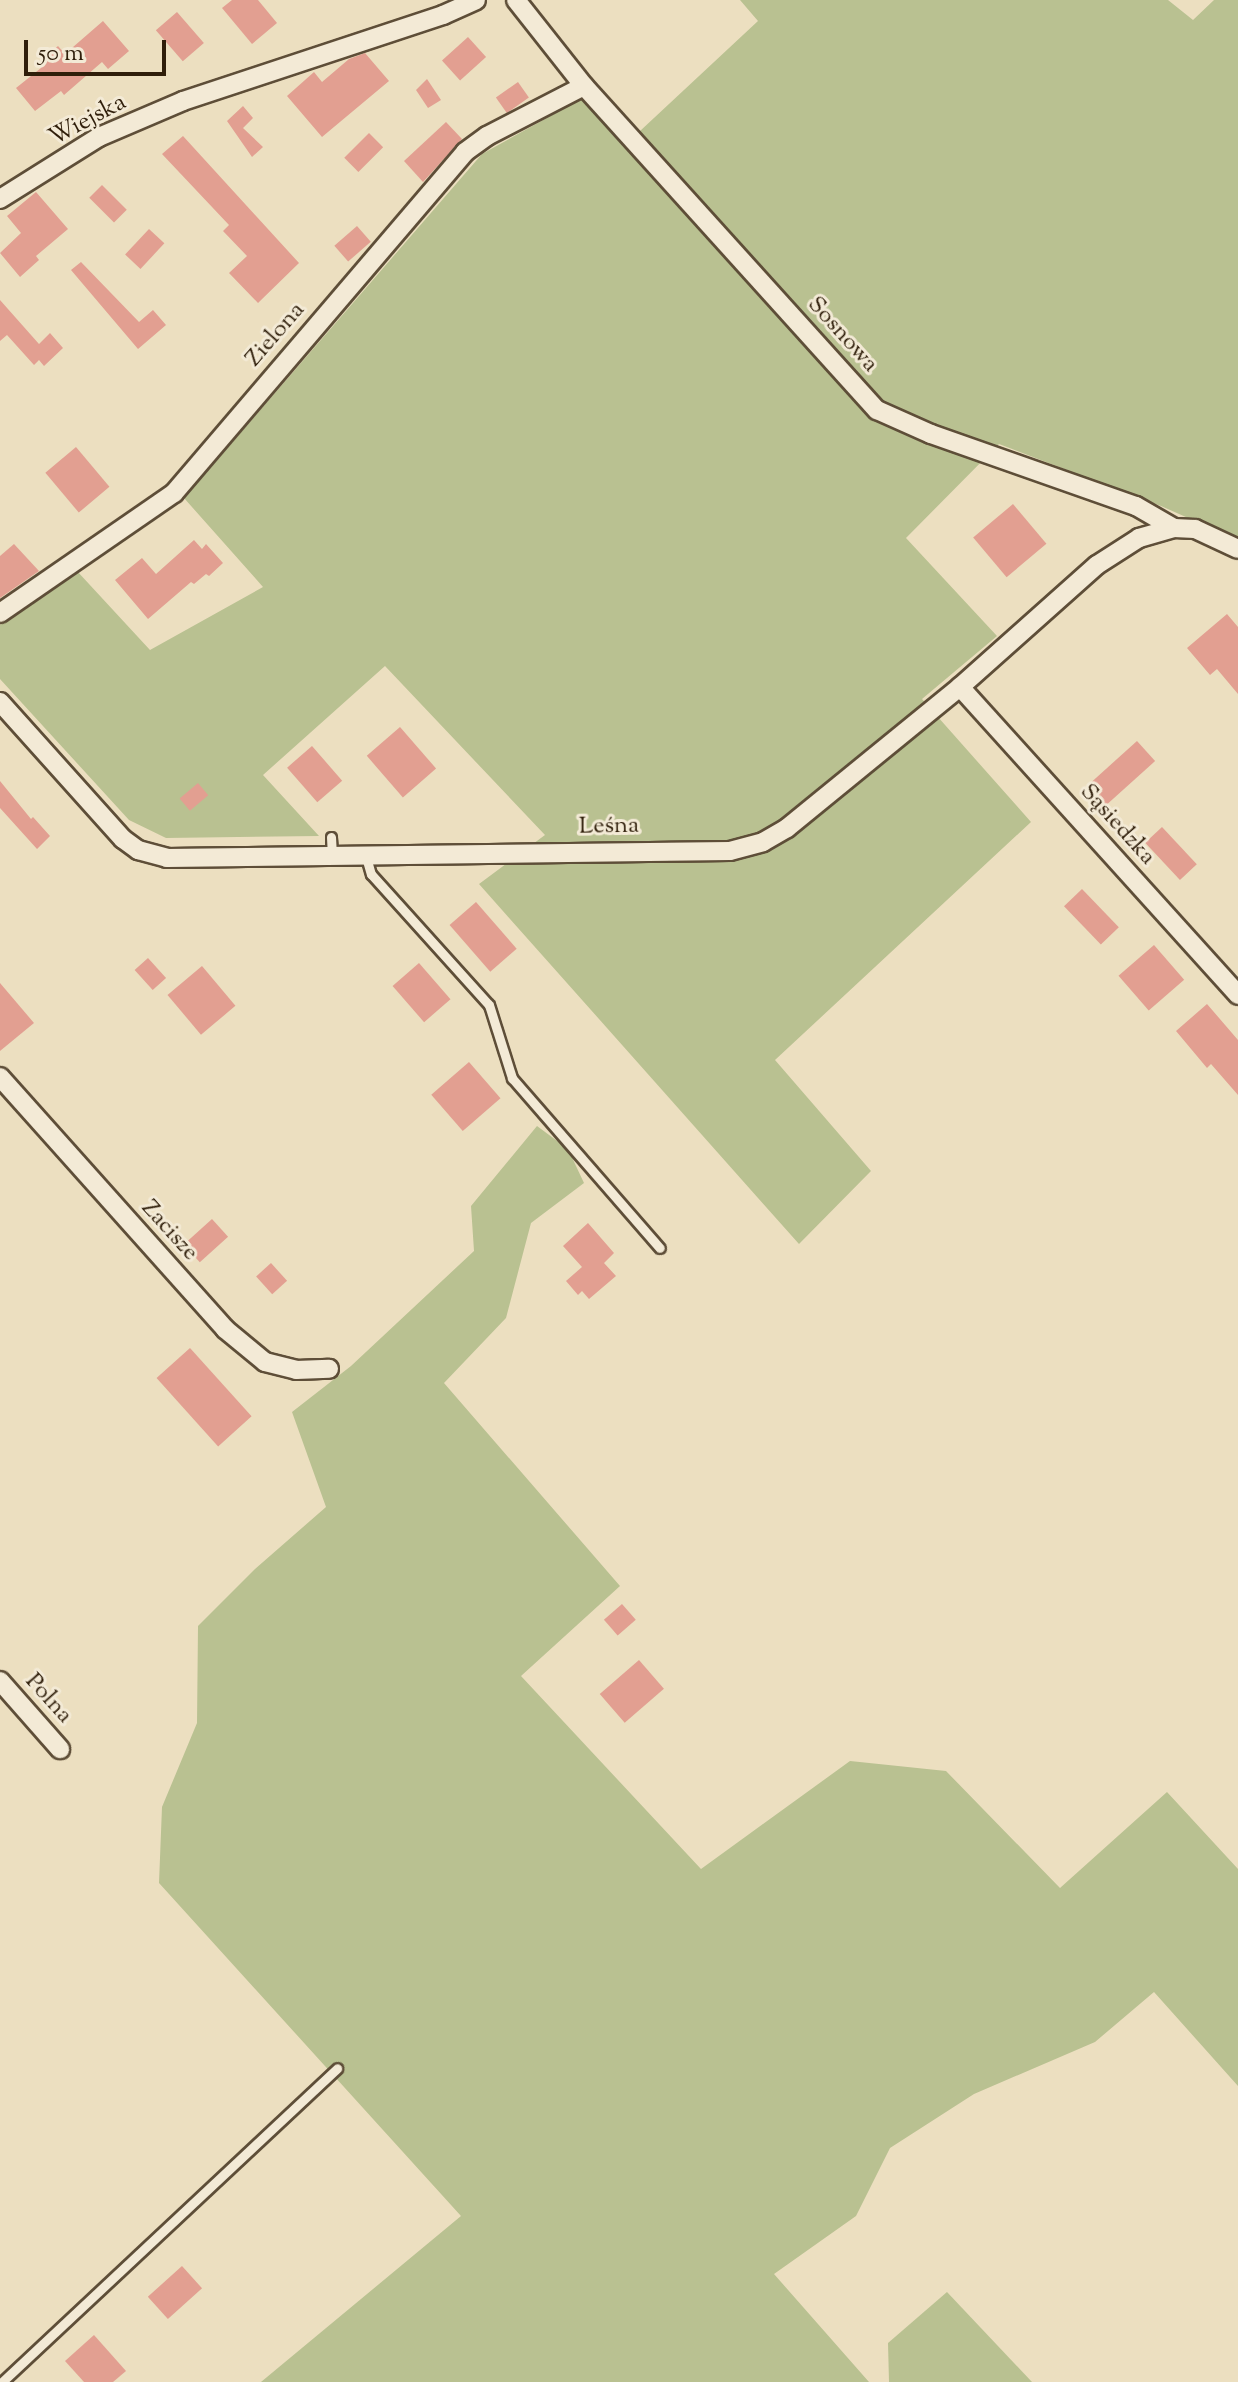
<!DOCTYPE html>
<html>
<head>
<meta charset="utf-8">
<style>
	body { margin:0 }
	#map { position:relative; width:1238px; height:2382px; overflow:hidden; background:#ecdfc0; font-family:"Sorts Mill Goudy",serif }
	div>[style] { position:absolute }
	.green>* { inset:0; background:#b9c191 }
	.building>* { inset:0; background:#e29f91; transform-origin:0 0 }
	.roads { filter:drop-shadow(2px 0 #5e4e38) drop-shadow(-2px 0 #5e4e38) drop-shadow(0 2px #5e4e38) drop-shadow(0 -2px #5e4e38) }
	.service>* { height:9px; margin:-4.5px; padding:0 4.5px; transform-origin:4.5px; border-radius:4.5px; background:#f3ead6 }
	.minor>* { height:18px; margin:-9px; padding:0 9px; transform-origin:9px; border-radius:9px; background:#f3ead6 }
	span { translate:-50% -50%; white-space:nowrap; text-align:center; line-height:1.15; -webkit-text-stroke:6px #f3ead6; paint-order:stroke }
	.street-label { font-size:24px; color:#2f1e0a }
	.scale { position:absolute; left:24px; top:40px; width:142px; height:36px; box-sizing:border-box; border:4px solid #2f1e0a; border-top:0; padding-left:10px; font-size:24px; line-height:28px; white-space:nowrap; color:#2f1e0a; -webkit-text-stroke:6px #f3ead6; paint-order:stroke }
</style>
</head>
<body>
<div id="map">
	<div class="green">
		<i style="clip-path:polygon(740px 0,1168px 0,1193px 20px,1214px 0,1238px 0,1238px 540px,1161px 506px,999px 444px,906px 538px,997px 636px,922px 699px,1031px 822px,775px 1060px,871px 1171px,799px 1244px,479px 884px,545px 835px,385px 666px,263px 775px,319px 836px,166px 838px,129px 820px,0 679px,0 625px,77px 571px,150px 650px,263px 587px,184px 498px,482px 154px,583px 98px,625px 145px,758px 21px)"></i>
		<i style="clip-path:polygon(537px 1126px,568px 1149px,584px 1183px,531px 1223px,506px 1318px,444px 1383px,620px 1586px,521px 1676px,701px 1869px,850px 1761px,946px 1771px,1060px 1888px,1167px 1792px,1238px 1869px,1238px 2086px,1154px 1992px,1095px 2042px,974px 2094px,890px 2148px,856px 2216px,774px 2274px,869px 2382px,261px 2382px,461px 2216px,159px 1883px,162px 1807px,197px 1723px,198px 1626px,255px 1569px,326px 1507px,292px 1412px,351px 1366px,474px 1251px,471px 1206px)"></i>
		<i style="clip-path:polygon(947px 2292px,1032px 2382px,889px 2382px,888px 2343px)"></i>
	</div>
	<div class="building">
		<i style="clip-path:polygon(232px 0,258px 0,277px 23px,252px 44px,222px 8px)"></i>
		<i style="left:177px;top:12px;width:41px;height:28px;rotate:49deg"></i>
		<i style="clip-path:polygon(103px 21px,129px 51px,108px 69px,102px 62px,64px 95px,61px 91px,35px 111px,16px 88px,41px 68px,38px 64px,58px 46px,65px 54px)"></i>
		<i style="left:468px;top:37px;width:27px;height:35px;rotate:48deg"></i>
		<i style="clip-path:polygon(365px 53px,389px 81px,322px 137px,287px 96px,314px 72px,322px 82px,349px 59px)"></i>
		<i style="clip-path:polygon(427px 79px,441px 100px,428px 108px,416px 90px)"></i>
		<i style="left:518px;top:82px;width:19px;height:27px;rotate:55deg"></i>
		<i style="clip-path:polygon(243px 106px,253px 118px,243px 128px,263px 147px,252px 157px,227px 121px)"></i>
		<i style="clip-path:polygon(446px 122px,462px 139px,423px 182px,404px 161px)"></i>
		<i style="left:369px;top:133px;width:20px;height:35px;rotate:45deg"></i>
		<i style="clip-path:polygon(183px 136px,299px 263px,258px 303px,229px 273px,247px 256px,223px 231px,229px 225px,162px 154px)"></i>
		<i style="left:102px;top:185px;width:35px;height:18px;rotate:45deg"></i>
		<i style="clip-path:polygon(36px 192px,68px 229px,36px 256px,39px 260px,20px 277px,0 253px,21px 233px,7px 216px)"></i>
		<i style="left:357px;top:226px;width:21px;height:30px;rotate:49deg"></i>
		<i style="left:149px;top:229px;width:21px;height:35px;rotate:43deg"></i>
		<i style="clip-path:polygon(81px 262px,139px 322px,153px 310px,166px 325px,138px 349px,71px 270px)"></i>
		<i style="clip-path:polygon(0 300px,39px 344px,50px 333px,63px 348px,44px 366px,39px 360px,34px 365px,7px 335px,0 341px)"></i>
		<i style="left:76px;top:447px;width:52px;height:40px;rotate:50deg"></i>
		<i style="left:1013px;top:504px;width:52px;height:52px;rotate:50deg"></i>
		<i style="clip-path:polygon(194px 540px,202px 549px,206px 544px,223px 563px,209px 576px,206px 574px,194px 584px,191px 582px,148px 619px,115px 580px,142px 558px,156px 574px)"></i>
		<i style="clip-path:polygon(14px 544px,39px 571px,0 598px,0 556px)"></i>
		<i style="clip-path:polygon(1227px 614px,1238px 627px,1238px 694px,1217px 669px,1210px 675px,1187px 648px)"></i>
		<i style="left:400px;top:727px;width:55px;height:44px;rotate:49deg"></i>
		<i style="left:1137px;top:741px;width:27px;height:69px;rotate:48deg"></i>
		<i style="left:312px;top:746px;width:46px;height:33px;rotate:49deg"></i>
		<i style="clip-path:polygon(0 781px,31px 819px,33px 817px,50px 836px,37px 849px,0 808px)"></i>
		<i style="left:198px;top:783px;width:16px;height:24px;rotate:50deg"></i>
		<i style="left:1162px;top:827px;width:51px;height:23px;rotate:47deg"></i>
		<i style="left:1082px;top:889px;width:53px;height:25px;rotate:46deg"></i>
		<i style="left:476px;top:902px;width:62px;height:35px;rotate:49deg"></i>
		<i style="left:1154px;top:945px;width:46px;height:47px;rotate:49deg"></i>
		<i style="left:148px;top:958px;width:27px;height:18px;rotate:48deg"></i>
		<i style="left:419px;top:963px;width:48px;height:35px;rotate:49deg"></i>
		<i style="left:202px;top:966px;width:52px;height:45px;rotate:50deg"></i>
		<i style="clip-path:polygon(0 983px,34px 1023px,0 1051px)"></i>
		<i style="clip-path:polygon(1207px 1004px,1238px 1040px,1238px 1095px,1211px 1064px,1207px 1068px,1176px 1031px)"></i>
		<i style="left:469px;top:1062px;width:48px;height:50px;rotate:49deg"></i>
		<i style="left:212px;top:1219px;width:24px;height:38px;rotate:48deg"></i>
		<i style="clip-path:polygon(588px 1223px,614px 1253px,604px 1263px,616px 1276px,589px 1299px,582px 1291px,578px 1295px,566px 1281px,582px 1267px,563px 1246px)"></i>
		<i style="left:271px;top:1263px;width:24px;height:20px;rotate:48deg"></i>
		<i style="left:190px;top:1348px;width:92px;height:45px;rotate:48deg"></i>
		<i style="left:622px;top:1604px;width:21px;height:24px;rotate:49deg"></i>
		<i style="left:639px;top:1660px;width:38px;height:52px;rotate:49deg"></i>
		<i style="left:182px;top:2266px;width:30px;height:46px;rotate:48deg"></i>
		<i style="clip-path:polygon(94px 2335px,126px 2371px,113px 2382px,84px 2382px,65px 2361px)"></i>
	</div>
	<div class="roads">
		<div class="service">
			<i style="left:331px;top:837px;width:20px;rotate:87deg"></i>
			<i style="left:366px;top:857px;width:18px;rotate:74deg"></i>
			<i style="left:371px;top:874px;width:176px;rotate:48deg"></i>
			<i style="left:489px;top:1005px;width:77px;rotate:72.5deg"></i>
			<i style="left:512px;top:1078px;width:225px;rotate:49deg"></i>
			<i style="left:2px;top:2382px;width:459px;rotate:-43.1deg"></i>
		</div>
		<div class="minor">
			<i style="left:516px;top:0;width:110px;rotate:51.7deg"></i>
			<i style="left:584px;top:86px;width:437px;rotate:47.9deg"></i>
			<i style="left:877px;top:410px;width:59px;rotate:24deg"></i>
			<i style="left:931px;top:434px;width:217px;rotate:19.4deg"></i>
			<i style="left:1136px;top:506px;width:44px;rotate:30.1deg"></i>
			<i style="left:1174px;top:528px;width:21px;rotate:3deg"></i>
			<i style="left:1195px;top:529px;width:47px;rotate:24.9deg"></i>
			<i style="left:0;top:199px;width:117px;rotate:-32.1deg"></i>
			<i style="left:99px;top:137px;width:91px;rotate:-23.2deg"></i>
			<i style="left:183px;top:101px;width:274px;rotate:-18.3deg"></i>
			<i style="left:443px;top:15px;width:36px;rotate:-24deg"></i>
			<i style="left:0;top:613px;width:211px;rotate:-34.6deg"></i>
			<i style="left:174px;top:493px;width:448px;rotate:-49.5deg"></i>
			<i style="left:465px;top:152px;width:27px;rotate:-36deg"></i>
			<i style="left:487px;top:136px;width:109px;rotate:-27.3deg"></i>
			<i style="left:960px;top:687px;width:415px;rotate:47.9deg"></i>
			<i style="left:0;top:702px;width:184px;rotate:48.1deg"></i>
			<i style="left:123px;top:839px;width:19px;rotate:36deg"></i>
			<i style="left:138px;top:850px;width:30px;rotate:15deg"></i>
			<i style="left:167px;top:858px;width:563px;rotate:-0.71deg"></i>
			<i style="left:730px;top:851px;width:34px;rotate:-15deg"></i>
			<i style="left:763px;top:842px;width:28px;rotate:-30deg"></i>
			<i style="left:787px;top:828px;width:223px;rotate:-39.2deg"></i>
			<i style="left:960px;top:687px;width:183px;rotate:-41.7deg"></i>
			<i style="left:1097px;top:565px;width:50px;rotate:-32.7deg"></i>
			<i style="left:1139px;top:538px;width:36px;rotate:-16deg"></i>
			<i style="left:0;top:1077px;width:338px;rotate:48.2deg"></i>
			<i style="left:225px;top:1329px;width:52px;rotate:39.5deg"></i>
			<i style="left:265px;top:1362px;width:32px;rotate:14deg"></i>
			<i style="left:296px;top:1370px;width:33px;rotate:-2deg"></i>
			<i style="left:0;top:1681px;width:91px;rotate:48.6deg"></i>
		</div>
	</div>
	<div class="street-label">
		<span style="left:88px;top:121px;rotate:-28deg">Wiejska</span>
		<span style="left:276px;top:335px;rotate:-49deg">Zielona</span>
		<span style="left:842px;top:335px;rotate:48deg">Sosnowa</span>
		<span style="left:1117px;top:825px;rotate:48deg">Sąsiedzka</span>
		<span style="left:609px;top:827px;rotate:-1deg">Leśna</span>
		<span style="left:169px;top:1231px;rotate:48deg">Zacisze</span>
		<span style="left:48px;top:1699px;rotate:48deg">Polna</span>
	</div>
	<div class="scale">50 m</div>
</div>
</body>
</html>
